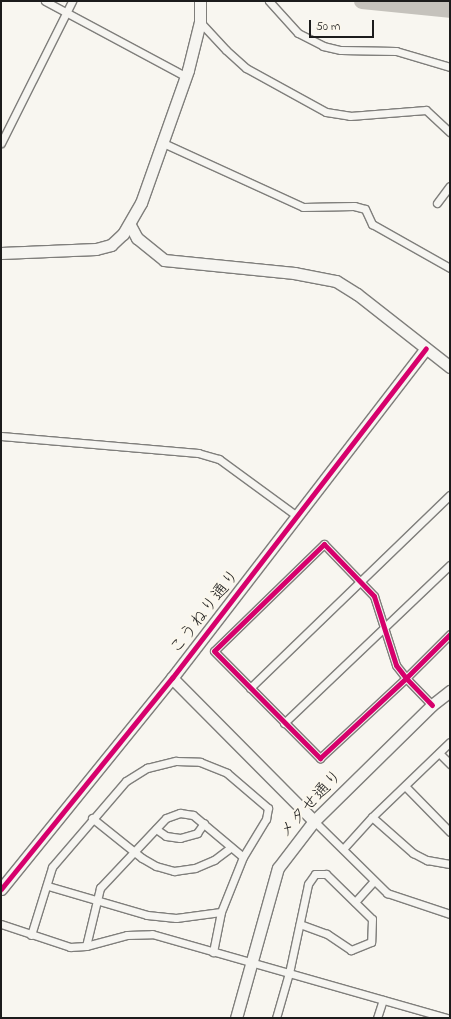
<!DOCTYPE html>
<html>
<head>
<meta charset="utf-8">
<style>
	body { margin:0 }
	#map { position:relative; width:451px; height:1019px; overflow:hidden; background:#f8f6f0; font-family:"Indie Flower","Klee One",sans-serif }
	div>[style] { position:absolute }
	.river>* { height:16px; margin:-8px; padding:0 8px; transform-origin:8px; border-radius:8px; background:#c5c2bc }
	.roads { filter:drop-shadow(1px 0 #7f7e7b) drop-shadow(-1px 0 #7f7e7b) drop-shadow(0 1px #7f7e7b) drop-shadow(0 -1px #7f7e7b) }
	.street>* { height:7px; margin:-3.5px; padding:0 3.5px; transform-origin:3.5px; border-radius:3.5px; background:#f6f5f1 }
	.secondary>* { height:11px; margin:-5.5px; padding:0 5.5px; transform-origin:5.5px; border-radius:5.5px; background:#f6f5f1 }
	.cycleway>* { height:5px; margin:-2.5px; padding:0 2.5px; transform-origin:2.5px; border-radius:2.5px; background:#d6006c }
	span { translate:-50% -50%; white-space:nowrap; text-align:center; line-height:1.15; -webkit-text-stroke:4px #fbf7ec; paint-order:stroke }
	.street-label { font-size:17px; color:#1c1c1c }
	.frame { position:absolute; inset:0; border:2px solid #1c1c1c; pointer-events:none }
	.scale { position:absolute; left:309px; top:20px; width:65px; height:18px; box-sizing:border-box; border:2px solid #1c1c1c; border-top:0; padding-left:5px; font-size:12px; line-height:14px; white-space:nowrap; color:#1c1c1c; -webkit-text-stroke:3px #fbf7ec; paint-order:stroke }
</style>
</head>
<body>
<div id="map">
	<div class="river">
		<i style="left:362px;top:1px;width:88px;rotate:5.8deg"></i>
	</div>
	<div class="roads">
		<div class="street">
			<i style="left:45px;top:1px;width:159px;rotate:28.2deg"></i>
			<i style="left:269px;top:1px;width:43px;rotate:47.8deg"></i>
			<i style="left:298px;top:33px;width:28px;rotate:27deg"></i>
			<i style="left:323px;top:46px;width:18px;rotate:13deg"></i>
			<i style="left:341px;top:50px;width:55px;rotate:1deg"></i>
			<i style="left:396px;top:51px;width:56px;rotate:16.5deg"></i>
			<i style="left:200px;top:22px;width:38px;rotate:47deg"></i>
			<i style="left:226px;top:50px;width:27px;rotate:42deg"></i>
			<i style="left:246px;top:68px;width:91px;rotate:28.8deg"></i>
			<i style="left:326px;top:112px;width:24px;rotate:9deg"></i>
			<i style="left:350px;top:116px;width:76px;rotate:-4.5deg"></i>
			<i style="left:426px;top:110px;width:33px;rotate:43deg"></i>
			<i style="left:161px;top:142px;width:156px;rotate:24.6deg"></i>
			<i style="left:303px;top:207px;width:51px;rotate:-1.1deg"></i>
			<i style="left:354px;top:206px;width:11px;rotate:15deg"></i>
			<i style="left:365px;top:209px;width:17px;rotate:65deg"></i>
			<i style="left:372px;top:224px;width:90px;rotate:29.4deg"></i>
			<i style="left:1px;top:143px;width:159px;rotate:-63.4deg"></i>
			<i style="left:437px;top:203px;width:21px;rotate:-53deg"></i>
			<i style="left:1px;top:436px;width:198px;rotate:4.9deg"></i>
			<i style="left:198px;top:453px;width:22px;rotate:16deg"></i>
			<i style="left:219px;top:459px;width:97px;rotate:36.2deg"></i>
			<i style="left:250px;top:688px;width:278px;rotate:-44deg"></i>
			<i style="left:432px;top:705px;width:37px;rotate:-134deg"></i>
			<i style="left:406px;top:678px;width:16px;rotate:-128deg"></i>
			<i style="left:396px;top:665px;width:72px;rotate:-107.7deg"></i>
			<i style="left:374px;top:596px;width:72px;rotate:-133.9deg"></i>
			<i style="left:324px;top:544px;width:153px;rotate:135.8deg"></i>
			<i style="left:214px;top:651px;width:151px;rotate:45.3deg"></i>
			<i style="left:320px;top:758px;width:117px;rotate:-42.9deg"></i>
			<i style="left:406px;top:678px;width:62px;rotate:-45deg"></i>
			<i style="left:284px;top:723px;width:229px;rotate:-43.6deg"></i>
			<i style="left:439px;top:753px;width:16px;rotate:45deg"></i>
			<i style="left:405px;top:786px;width:64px;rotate:45.6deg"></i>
			<i style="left:372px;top:817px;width:55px;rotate:41.3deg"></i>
			<i style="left:413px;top:853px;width:16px;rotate:27deg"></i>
			<i style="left:427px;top:860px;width:23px;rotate:10deg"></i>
			<i style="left:92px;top:818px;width:64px;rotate:38.7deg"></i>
			<i style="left:142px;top:858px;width:16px;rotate:30deg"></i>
			<i style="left:156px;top:866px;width:19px;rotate:16deg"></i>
			<i style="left:174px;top:871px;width:21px;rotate:-8deg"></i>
			<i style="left:195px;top:868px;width:21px;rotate:-23deg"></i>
			<i style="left:214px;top:860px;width:21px;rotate:-37deg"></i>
			<i style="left:314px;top:821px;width:103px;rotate:44.6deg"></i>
			<i style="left:387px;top:893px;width:66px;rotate:18.4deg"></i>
			<i style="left:156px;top:829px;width:12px;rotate:35deg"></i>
			<i style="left:166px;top:836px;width:14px;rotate:8deg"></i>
			<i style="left:180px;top:838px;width:18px;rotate:-16deg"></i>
			<i style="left:197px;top:833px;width:12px;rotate:-55deg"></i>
			<i style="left:343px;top:849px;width:43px;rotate:-47.8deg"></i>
			<i style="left:372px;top:817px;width:108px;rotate:-43.9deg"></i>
			<i style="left:48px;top:886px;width:103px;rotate:16.3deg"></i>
			<i style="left:147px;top:915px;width:29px;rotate:6deg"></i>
			<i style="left:176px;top:918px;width:45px;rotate:-7.6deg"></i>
			<i style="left:355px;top:902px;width:28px;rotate:-48deg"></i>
			<i style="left:1px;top:924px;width:73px;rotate:18.4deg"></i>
			<i style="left:70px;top:947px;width:16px;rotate:-4deg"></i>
			<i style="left:86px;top:946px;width:42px;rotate:-15deg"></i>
			<i style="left:127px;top:935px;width:25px;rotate:-2deg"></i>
			<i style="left:152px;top:934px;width:307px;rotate:15.9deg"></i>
			<i style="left:31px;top:935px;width:71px;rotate:-72.8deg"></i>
			<i style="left:52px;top:867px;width:113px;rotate:-49.3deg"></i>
			<i style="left:126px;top:781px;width:25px;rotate:-32deg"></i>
			<i style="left:147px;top:768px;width:30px;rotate:-14deg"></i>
			<i style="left:176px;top:761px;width:24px;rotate:2deg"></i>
			<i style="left:200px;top:762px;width:29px;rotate:22deg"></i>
			<i style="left:227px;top:773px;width:54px;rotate:40.5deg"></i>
			<i style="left:268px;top:808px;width:11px;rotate:100deg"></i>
			<i style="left:266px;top:819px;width:44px;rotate:121.2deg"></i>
			<i style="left:243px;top:857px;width:59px;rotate:111.8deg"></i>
			<i style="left:221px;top:912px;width:41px;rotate:101.3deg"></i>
			<i style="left:86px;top:946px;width:60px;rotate:-76.4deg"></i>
			<i style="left:100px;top:888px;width:96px;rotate:-46.7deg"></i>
			<i style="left:166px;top:818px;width:15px;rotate:-20deg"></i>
			<i style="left:180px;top:813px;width:13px;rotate:9deg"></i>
			<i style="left:193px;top:815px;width:65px;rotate:40deg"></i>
			<i style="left:276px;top:1018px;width:47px;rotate:-73.9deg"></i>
			<i style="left:289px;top:973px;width:91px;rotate:-77.9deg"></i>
			<i style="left:308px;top:884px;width:12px;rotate:-55deg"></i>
			<i style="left:315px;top:874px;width:11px"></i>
			<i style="left:326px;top:874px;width:64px;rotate:44.4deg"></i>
			<i style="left:372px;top:919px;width:23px;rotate:92deg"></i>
			<i style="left:371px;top:942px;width:22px;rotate:158deg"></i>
			<i style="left:351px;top:950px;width:29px;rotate:-146deg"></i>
			<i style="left:327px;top:934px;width:29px;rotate:-160deg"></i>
			<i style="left:377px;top:1018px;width:19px;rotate:-72deg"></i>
		</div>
		<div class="secondary">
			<i style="left:130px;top:225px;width:15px;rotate:62deg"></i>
			<i style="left:137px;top:238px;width:35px;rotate:39deg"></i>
			<i style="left:164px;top:260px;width:131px;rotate:5.7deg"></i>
			<i style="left:294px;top:273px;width:43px;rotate:10.8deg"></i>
			<i style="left:336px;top:281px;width:25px;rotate:32deg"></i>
			<i style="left:357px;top:294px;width:118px;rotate:38.1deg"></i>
			<i style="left:1px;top:253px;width:95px;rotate:-2.4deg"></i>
			<i style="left:96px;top:249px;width:16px;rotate:-15deg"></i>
			<i style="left:111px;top:245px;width:16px;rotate:-43deg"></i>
			<i style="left:123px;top:234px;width:36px;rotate:-60deg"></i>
			<i style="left:141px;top:203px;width:141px;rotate:-70.5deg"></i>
			<i style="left:188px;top:70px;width:49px;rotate:-76deg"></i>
			<i style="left:200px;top:22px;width:21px;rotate:-90deg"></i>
			<i style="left:172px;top:678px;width:202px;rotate:45.2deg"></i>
			<i style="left:1px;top:889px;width:272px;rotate:-51deg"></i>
			<i style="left:172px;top:678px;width:416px;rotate:-52.4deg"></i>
			<i style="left:236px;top:1018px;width:156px;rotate:-74.4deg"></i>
			<i style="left:278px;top:868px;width:59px;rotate:-52.5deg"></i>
			<i style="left:314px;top:821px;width:165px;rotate:-44.5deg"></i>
			<i style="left:432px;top:705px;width:23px;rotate:-38deg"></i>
		</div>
	</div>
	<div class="cycleway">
		<i style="left:432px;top:705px;width:37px;rotate:-134deg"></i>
		<i style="left:406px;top:678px;width:16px;rotate:-128deg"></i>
		<i style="left:396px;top:665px;width:72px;rotate:-107.7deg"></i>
		<i style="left:374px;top:596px;width:72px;rotate:-133.9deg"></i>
		<i style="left:324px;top:544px;width:153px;rotate:135.8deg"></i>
		<i style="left:214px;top:651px;width:151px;rotate:45.3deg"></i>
		<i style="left:320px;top:758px;width:117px;rotate:-42.9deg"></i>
		<i style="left:406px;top:678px;width:62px;rotate:-45deg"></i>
		<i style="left:1px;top:889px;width:272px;rotate:-51deg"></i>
		<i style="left:172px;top:678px;width:416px;rotate:-52.4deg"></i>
	</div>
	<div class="street-label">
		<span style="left:205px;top:612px;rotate:-52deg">こうねり通り</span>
		<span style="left:311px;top:804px;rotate:-48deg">メタせ通り</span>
	</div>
	<div class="frame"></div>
	<div class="scale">50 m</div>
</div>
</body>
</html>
